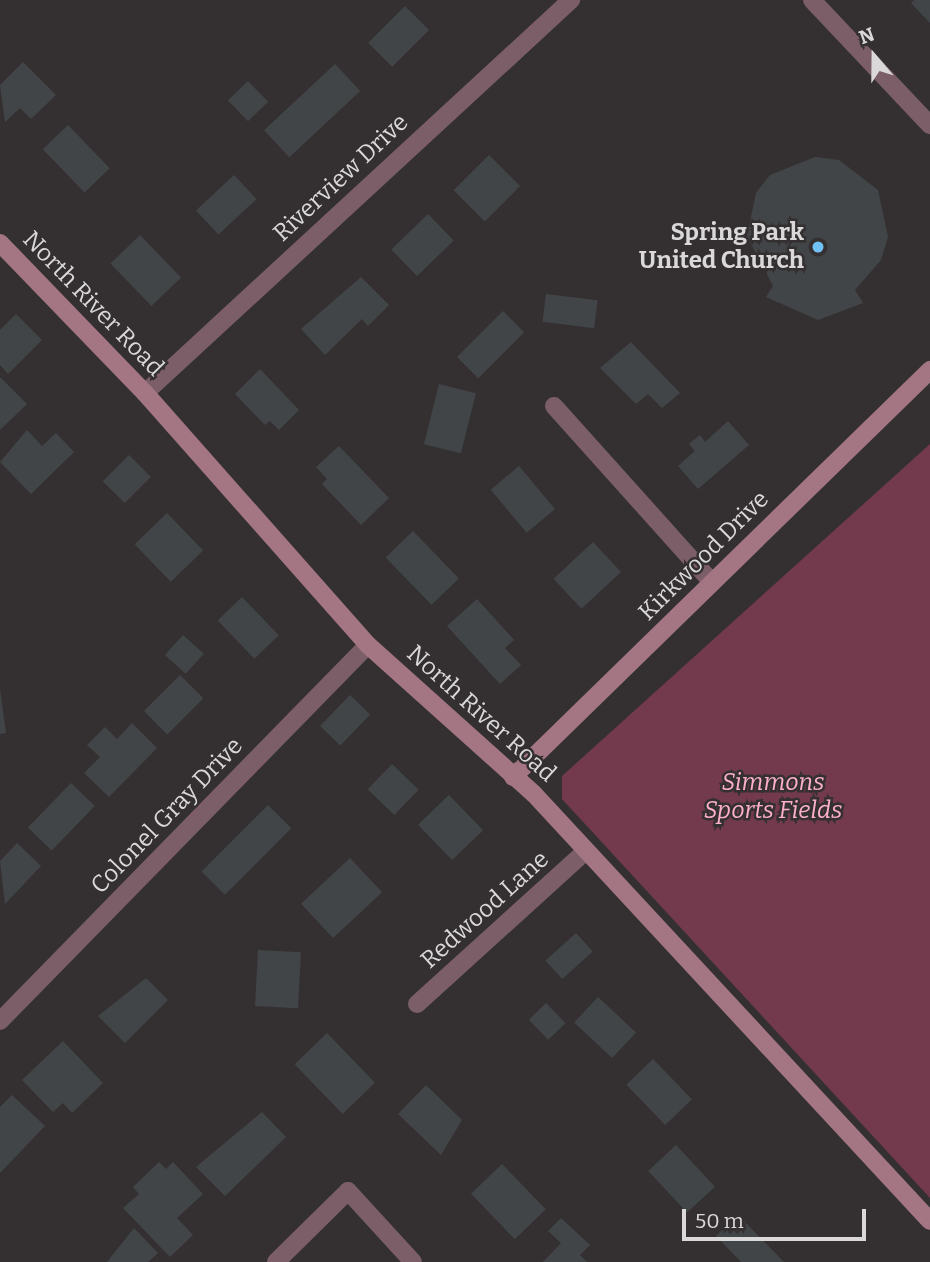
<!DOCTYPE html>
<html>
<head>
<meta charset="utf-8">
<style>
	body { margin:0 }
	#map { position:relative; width:930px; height:1262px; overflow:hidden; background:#343031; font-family:Bitter,serif }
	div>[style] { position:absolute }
	.green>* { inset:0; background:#733a4d }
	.building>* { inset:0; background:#424547; transform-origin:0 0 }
	.street>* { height:18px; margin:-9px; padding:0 9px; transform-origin:9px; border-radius:9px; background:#7b5e67 }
	.secondary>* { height:18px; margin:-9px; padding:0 9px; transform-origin:9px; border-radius:9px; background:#a47684 }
	.dots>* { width:19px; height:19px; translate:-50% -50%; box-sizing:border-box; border:4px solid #343031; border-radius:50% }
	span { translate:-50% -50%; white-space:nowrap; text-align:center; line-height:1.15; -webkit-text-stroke:5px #343031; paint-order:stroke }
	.street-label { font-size:24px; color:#dad8d8 }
	.poi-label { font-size:24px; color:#dad8d8; font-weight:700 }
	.right { translate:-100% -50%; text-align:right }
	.park-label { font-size:24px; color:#feb0c8; font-style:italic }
	.north { position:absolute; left:839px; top:21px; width:70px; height:70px; -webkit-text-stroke:5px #343031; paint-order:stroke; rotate:340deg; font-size:19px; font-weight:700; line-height:28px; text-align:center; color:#dad8d8 }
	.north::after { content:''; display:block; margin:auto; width:24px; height:32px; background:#dad8d8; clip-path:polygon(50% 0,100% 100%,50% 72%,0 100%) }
	.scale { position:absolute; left:682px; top:1209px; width:184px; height:32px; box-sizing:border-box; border:4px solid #dad8d8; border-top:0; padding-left:9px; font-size:21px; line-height:24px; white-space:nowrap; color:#dad8d8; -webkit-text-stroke:5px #343031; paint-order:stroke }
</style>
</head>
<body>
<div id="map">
	<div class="green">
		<i style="clip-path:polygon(930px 444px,930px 1198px,562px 799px,562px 776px)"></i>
	</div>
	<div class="building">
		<i style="clip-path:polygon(914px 0,930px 0,930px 23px,911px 3px)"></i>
		<i style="left:405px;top:6px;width:34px;height:52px;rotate:45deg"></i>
		<i style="clip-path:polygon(23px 62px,56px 95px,31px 119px,20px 108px,5px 122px,0 85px)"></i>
		<i style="left:335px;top:64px;width:37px;height:97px;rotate:47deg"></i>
		<i style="left:248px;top:81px;width:29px;height:28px;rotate:46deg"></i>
		<i style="left:68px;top:125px;width:60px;height:35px;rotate:46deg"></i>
		<i style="left:489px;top:155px;width:44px;height:50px;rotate:45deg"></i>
		<i style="clip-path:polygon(815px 157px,839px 160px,878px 190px,888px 237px,881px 260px,855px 290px,863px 303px,818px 320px,766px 297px,773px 286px,747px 236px,756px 193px,770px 175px)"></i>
		<i style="left:234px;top:175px;width:33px;height:52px;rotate:47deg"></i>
		<i style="left:428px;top:214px;width:37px;height:51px;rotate:46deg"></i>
		<i style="left:140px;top:235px;width:59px;height:41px;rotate:46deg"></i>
		<i style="clip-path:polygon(361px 277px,389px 305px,368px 326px,362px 319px,325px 355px,301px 329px)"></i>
		<i style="left:546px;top:294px;width:52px;height:28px;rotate:7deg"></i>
		<i style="left:503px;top:311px;width:30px;height:65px;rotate:45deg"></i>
		<i style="clip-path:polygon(16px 314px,42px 340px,8px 374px,0 365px,0 330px)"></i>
		<i style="clip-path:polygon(631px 342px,680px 393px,662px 408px,648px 394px,636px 404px,600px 368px)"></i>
		<i style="clip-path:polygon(260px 369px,299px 410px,279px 430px,270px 421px,265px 425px,235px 394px)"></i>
		<i style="clip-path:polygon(0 377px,27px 404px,0 430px)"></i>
		<i style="left:439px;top:384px;width:38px;height:62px;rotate:14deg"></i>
		<i style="clip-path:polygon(728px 421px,749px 445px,698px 489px,678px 466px,695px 451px,689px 444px,700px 435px,705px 442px)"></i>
		<i style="clip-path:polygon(27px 430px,42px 446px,56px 433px,74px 452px,31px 494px,0 462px)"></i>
		<i style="clip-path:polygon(339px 446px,389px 498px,361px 525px,322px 484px,327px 479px,316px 467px)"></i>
		<i style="left:129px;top:455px;width:31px;height:37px;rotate:45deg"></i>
		<i style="left:519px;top:466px;width:56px;height:37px;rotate:50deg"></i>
		<i style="left:167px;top:513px;width:52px;height:45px;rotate:46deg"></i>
		<i style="left:413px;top:531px;width:66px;height:38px;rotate:46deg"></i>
		<i style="left:593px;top:542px;width:41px;height:54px;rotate:47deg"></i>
		<i style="left:242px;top:597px;width:53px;height:34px;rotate:46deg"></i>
		<i style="clip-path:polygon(477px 599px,514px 640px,505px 648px,521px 665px,500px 684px,447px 626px)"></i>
		<i style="left:183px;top:635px;width:28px;height:27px;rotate:42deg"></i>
		<i style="left:180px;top:675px;width:33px;height:51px;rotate:45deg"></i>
		<i style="clip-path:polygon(0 689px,6px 733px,0 734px)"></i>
		<i style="left:350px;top:695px;width:28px;height:43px;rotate:44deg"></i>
		<i style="clip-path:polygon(132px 723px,157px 748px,109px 797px,84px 773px,100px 757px,87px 745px,105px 727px,117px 739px)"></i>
		<i style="left:392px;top:764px;width:37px;height:35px;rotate:44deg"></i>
		<i style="left:71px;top:783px;width:33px;height:62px;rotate:44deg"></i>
		<i style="left:449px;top:795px;width:49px;height:43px;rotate:46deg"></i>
		<i style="left:268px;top:805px;width:33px;height:94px;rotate:45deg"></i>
		<i style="clip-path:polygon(17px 843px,41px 866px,5px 904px,0 861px)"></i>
		<i style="left:350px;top:858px;width:47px;height:67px;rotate:47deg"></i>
		<i style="left:576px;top:933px;width:25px;height:41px;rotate:48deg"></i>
		<i style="left:258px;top:950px;width:43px;height:56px;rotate:3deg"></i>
		<i style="clip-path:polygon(146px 978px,168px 1000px,125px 1043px,98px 1016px)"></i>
		<i style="left:598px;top:997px;width:52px;height:35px;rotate:43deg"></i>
		<i style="left:546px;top:1003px;width:28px;height:24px;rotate:46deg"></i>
		<i style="left:327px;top:1033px;width:69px;height:45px;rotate:46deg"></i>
		<i style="clip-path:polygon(63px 1041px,103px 1083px,72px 1113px,63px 1103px,53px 1112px,22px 1080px)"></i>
		<i style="left:653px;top:1059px;width:56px;height:37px;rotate:46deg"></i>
		<i style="clip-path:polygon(426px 1085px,462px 1120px,441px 1155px,398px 1114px)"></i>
		<i style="clip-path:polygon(12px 1095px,45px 1126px,0 1173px,0 1107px)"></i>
		<i style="clip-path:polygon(262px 1112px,286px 1137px,225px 1196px,196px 1167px)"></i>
		<i style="left:676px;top:1145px;width:57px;height:38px;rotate:47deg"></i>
		<i style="clip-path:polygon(159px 1162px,166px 1169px,173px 1162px,203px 1194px,177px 1218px,193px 1235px,170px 1257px,123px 1208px,139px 1194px,133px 1187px)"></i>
		<i style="left:502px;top:1164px;width:63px;height:43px;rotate:46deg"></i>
		<i style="clip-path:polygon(738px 1215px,784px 1262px,741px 1262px,716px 1236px)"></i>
		<i style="clip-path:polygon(561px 1218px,590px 1245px,580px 1255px,587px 1262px,543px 1262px,561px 1243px,548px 1231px)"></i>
		<i style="clip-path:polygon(134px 1228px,158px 1253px,148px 1262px,107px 1262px)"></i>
	</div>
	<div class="street">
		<i style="left:812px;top:0;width:172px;rotate:46.7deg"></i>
		<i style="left:145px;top:393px;width:580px;rotate:-42.69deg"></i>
		<i style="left:554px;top:406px;width:237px;rotate:48.1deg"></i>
		<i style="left:417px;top:1004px;width:228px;rotate:-42.2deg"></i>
		<i style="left:0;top:1021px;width:526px;rotate:-45.62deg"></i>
		<i style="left:276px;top:1262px;width:101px;rotate:-44.6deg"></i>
		<i style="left:348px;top:1191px;width:96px;rotate:47.5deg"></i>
	</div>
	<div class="secondary">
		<i style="left:0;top:243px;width:209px;rotate:46deg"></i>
		<i style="left:145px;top:393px;width:337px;rotate:48.5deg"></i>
		<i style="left:368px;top:645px;width:223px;rotate:41.9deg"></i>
		<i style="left:534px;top:794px;width:582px;rotate:47.16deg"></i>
		<i style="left:513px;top:777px;width:583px;rotate:-44.3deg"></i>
	</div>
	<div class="dots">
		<i style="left:818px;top:247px;background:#72c1f5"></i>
	</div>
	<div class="street-label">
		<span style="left:341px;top:178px;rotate:-43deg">Riverview Drive</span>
		<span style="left:93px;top:304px;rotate:46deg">North River Road</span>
		<span style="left:704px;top:556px;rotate:-45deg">Kirkwood Drive</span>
		<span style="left:481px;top:714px;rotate:42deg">North River Road</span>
		<span style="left:167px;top:816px;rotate:-46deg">Colonel Gray Drive</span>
		<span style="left:485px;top:910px;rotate:-42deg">Redwood Lane</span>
	</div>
	<div class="poi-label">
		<span class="right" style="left:804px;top:247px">Spring Park<br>United Church</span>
	</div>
	<div class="park-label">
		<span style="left:773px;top:797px">Simmons<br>Sports Fields</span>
	</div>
	<div class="north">N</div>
	<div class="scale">50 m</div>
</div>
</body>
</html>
